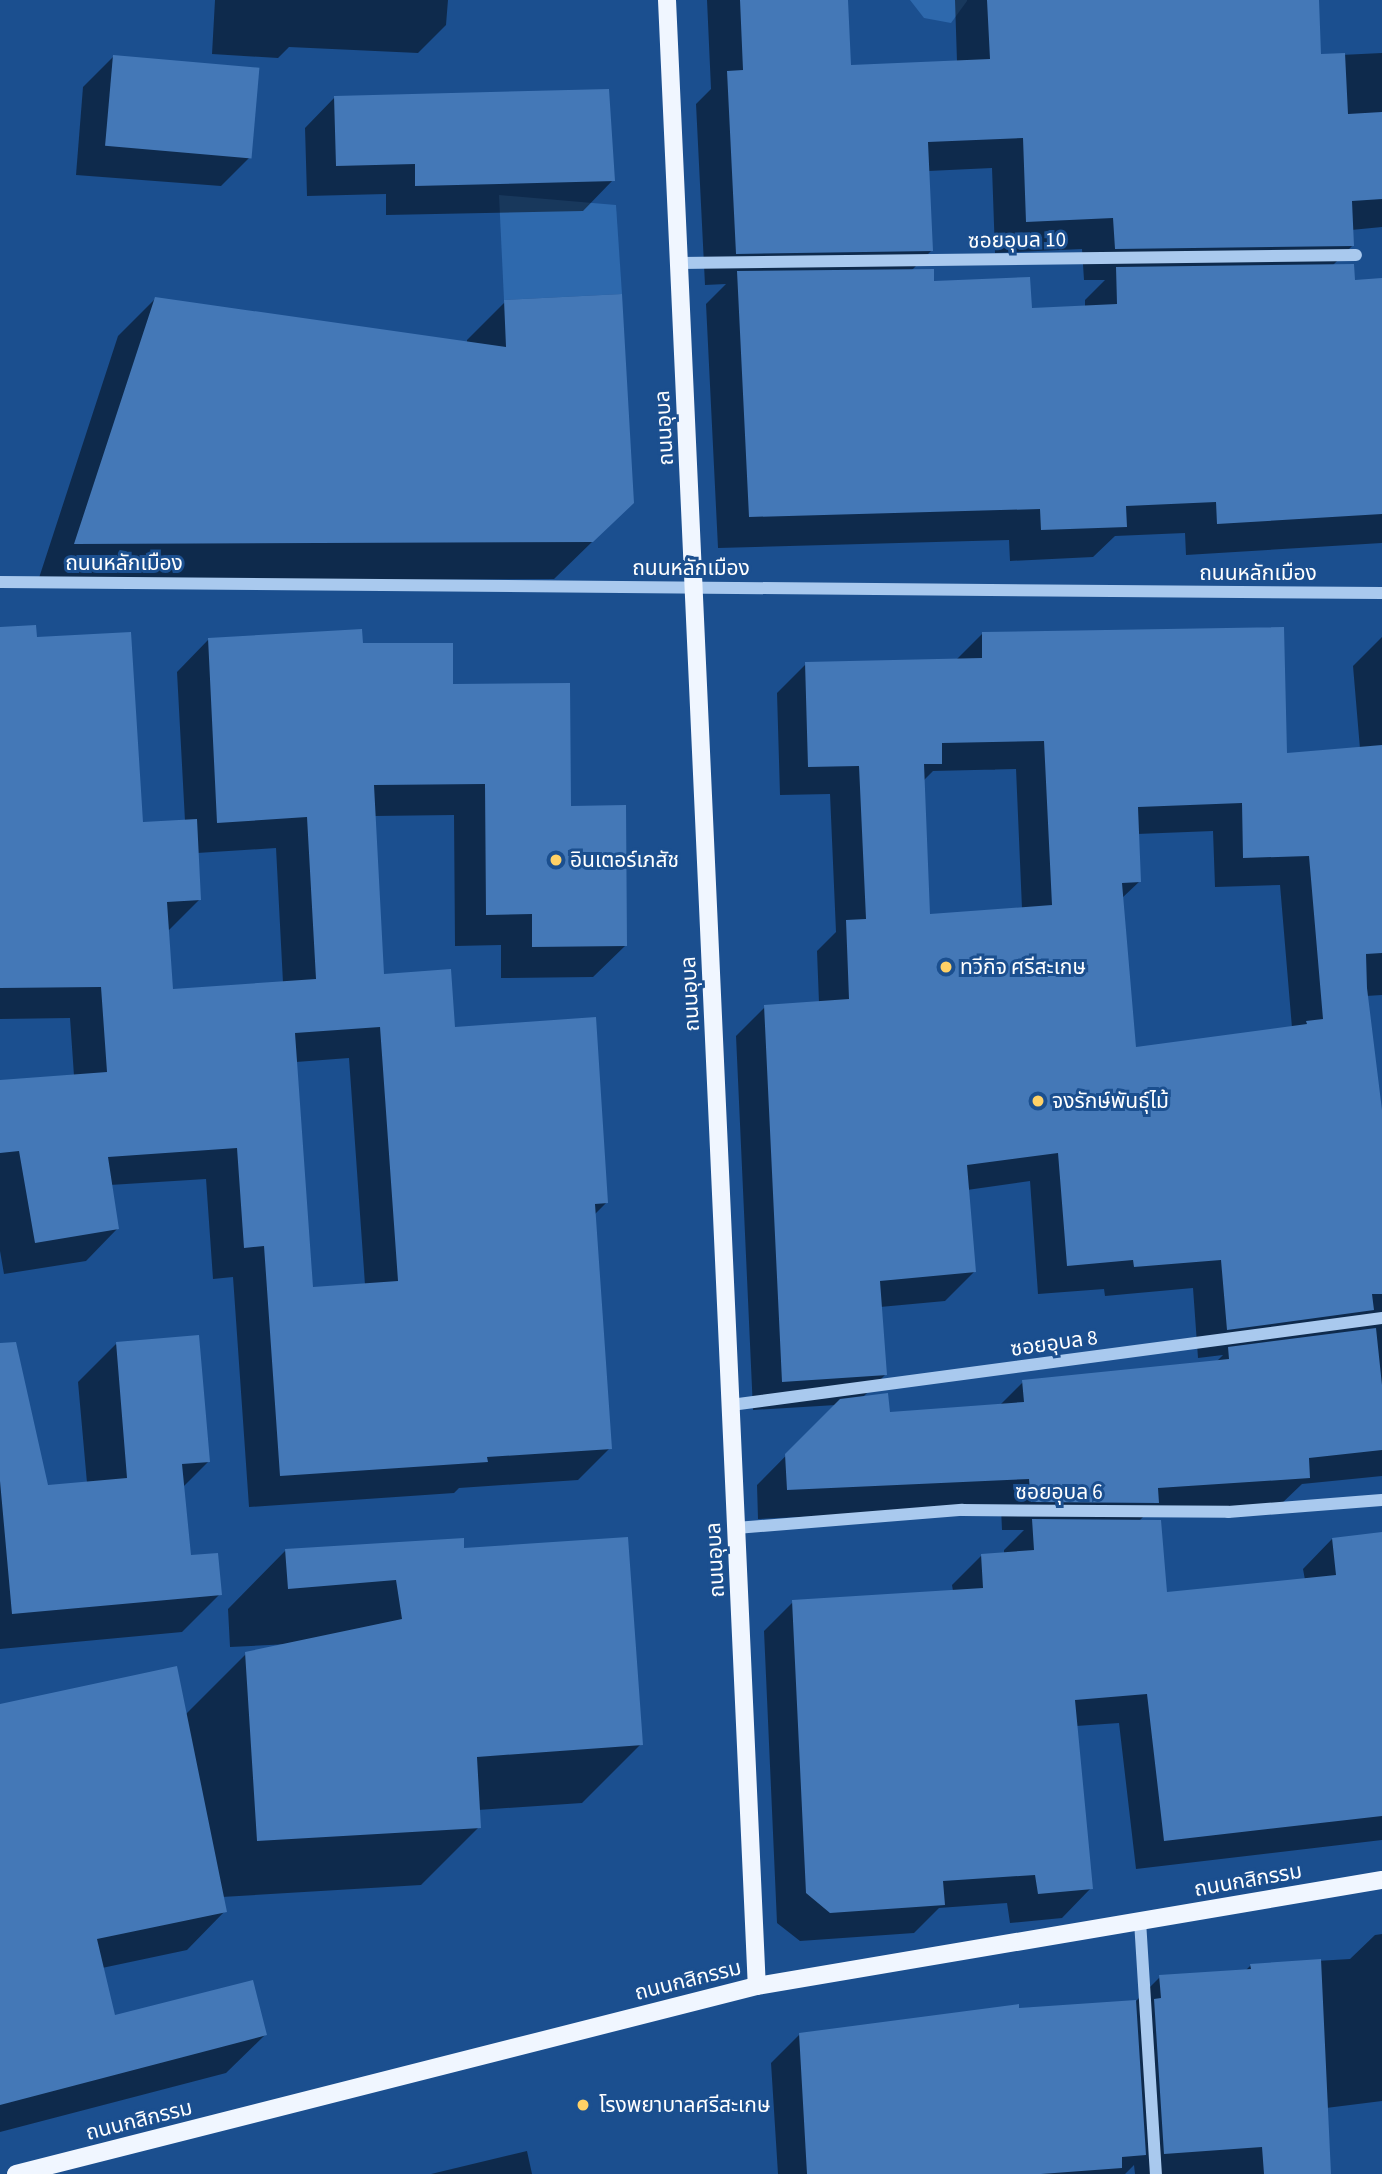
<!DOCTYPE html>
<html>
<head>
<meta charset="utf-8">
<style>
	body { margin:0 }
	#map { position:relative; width:1382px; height:2174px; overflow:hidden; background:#1b4f8f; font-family:"Source Sans 3","Noto Sans Thai",sans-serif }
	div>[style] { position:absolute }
	.green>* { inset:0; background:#2e69ad }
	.shadow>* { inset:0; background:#0007 }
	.building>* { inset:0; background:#4478b7; transform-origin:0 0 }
	.minor>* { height:12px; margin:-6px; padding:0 6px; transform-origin:6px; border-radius:6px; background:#a9c9ee }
	.major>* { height:18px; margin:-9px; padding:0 9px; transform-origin:9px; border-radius:9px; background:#f0f6ff }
	.dots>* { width:19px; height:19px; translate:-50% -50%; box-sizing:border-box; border:4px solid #1b4f8f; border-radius:50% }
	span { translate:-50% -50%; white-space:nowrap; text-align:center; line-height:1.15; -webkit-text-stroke:6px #1b4f8f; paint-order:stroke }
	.street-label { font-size:21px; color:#fff }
	.poi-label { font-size:21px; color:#fff }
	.left { translate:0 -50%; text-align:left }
</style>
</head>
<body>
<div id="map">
	<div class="green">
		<i style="clip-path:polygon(910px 0,967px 0,967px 1px,951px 23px,924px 18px)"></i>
		<i style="clip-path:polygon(499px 195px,616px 205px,622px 294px,504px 300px)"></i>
	</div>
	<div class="shadow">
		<i style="clip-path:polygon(215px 0,448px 0,446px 25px,418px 53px,289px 47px,278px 58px,212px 54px)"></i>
		<i style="clip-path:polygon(evenodd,707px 0,846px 0,850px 67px,957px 62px,955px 0,1317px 0,1320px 56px,1382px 53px,1382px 227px,1351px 230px,1352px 246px,1332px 266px,1353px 282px,1382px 280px,1382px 543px,1186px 555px,1185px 533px,1115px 536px,1093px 557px,1010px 561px,1009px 540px,718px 548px,706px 304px,726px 284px,705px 285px,696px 104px,711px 89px,707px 0,992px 168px,995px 253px,1082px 249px,1084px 280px,1105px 280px,1085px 300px,1085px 307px,1030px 310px,933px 283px,911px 271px,931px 251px,928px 171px,992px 168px)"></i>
		<i style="clip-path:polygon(113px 57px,251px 156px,221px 186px,76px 175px,83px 87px)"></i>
		<i style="clip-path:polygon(335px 97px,613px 180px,583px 211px,386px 215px,386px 194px,307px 196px,305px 128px)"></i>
		<i style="clip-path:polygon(156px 298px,467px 344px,467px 340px,505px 302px,633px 502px,554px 579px,38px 581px,118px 336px)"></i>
		<i style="clip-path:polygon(evenodd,0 629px,35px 639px,141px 824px,185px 821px,177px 672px,208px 640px,361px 645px,452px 686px,569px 807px,625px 946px,593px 977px,501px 978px,501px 945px,455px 946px,454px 815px,374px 816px,382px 976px,453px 1028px,607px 1202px,594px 1215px,610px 1448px,578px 1480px,459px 1488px,454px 1493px,249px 1507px,233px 1277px,213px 1279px,206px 1179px,110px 1185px,117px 1229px,86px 1261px,4px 1274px,0 1251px,0 1082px,74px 1076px,70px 1018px,0 1019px,0 629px,276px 848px,283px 983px,172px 990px,168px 931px,199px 900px,197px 853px,276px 848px,0 629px,349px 1058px,365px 1285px,312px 1289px,296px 1062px,349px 1058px)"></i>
		<i style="clip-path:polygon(evenodd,982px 634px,1285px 755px,1360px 749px,1353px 666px,1382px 637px,1382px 995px,1366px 996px,1382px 1124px,1382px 1476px,1302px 1484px,1279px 1506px,1144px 1516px,1138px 1522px,1165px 1593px,1305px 1580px,1303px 1569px,1332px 1539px,1382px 1534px,1382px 1840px,1136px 1869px,1119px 1723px,1076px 1726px,1091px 1888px,1062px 1918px,1010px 1923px,1007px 1903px,939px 1908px,914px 1933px,800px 1941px,777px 1923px,764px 1631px,793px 1602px,953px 1591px,952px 1585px,981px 1556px,1004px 1554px,1004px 1550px,1024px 1530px,1002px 1530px,1001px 1508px,758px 1519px,757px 1485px,836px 1405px,753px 1410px,736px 1036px,765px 1007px,819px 1003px,817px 951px,836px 932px,830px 794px,780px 795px,777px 693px,806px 664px,956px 660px,982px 634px,1016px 769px,1022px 909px,929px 916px,923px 781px,933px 771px,1016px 769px,982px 634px,1213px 831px,1215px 887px,1280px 885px,1292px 1028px,1134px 1049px,1121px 899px,1140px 881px,1137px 834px,1213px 831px,982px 634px,1030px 1181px,1038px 1294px,1104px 1289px,1105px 1296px,1193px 1288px,1198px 1358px,1223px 1355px,1216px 1362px,1023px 1382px,999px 1406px,888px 1414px,862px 1398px,885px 1375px,880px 1307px,945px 1301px,974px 1272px,967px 1190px,1030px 1181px)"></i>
		<i style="clip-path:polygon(116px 1344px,209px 1461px,183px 1487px,189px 1557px,220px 1594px,182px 1632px,0 1649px,0 1359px,46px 1487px,87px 1483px,78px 1382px)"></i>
		<i style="clip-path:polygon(286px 1550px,463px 1550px,641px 1744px,582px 1803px,478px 1810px,479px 1827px,421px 1885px,222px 1897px,225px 1911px,187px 1950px,102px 1968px,113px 2017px,265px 2035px,226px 2073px,0 2132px,0 1706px,185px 1715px,246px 1654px,290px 1644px,230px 1647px,228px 1609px)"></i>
		<i style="clip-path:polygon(1382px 1934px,1382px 2101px,1326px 2108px,1330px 2174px,1135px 2174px,1134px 2165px,1125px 2174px,778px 2174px,771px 2063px,800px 2034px,1018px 2010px,1135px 2002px,1160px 1977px,1245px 1971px,1251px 1965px,1350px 1959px,1375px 1935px)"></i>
		<i style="clip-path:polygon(527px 2151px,532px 2174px,431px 2174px)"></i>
	</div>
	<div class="building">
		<i style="clip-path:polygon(740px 0,848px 0,851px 65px,990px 59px,987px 0,1319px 0,1321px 54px,1345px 53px,1348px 114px,1382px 112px,1382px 199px,1352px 201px,1354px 246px,1115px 249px,1113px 218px,1026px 222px,1023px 138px,928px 142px,933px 251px,736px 254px,727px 71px,743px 70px)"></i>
		<i style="left:113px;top:55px;width:147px;height:91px;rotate:5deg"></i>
		<i style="clip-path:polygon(609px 89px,615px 181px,415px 186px,415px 164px,336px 166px,334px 96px)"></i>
		<i style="clip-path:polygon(1354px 264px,1355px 280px,1382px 278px,1382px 514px,1217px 524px,1216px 502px,1126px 506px,1127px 527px,1041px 530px,1040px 509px,749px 517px,737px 271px,934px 269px,934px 281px,1030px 277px,1032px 308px,1117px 304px,1116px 267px)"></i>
		<i style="clip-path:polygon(622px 294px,634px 503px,593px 542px,74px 544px,155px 297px,506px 347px,504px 300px)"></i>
		<i style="clip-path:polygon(evenodd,36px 625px,37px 637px,131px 632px,143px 822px,197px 819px,201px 900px,167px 902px,173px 989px,316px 979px,307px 817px,217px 823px,208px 638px,362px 629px,363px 643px,453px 643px,453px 684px,570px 683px,571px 806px,626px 805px,627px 946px,532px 947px,532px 914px,486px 915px,485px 784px,374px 785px,384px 974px,451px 969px,455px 1027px,596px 1017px,608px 1203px,595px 1204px,612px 1449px,487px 1457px,488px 1462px,280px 1476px,264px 1246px,244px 1248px,237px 1148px,108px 1157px,119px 1229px,35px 1243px,19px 1151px,0 1153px,0 1080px,107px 1072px,101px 987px,0 988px,0 627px,36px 625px,380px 1027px,398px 1281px,313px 1287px,295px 1033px,380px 1027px)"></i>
		<i style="clip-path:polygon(evenodd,1284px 627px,1287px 753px,1382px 745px,1382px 953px,1366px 954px,1367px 988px,1382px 1110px,1382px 1294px,1372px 1294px,1374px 1310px,1227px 1330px,1221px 1260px,1134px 1267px,1133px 1260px,1067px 1266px,1058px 1153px,967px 1165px,976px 1272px,880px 1281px,887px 1375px,782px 1382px,764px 1005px,849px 999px,846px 920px,866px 919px,859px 766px,808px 767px,805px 662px,982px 658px,982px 632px,1284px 627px,1044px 741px,1052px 905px,930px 914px,924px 764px,942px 764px,942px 743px,1044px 741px,1284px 627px,1242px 803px,1243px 858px,1309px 856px,1323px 1019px,1306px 1021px,1307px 1024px,1136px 1047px,1122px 883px,1141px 882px,1138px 807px,1242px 803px)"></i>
		<i style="clip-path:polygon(1376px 1328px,1382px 1385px,1382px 1450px,1309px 1458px,1310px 1478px,1158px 1488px,1159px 1503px,1031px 1502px,1029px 1479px,787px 1490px,785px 1454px,840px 1399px,888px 1393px,890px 1412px,1024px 1402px,1022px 1380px,1229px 1359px,1228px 1347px)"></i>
		<i style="clip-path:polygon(199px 1335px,210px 1462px,182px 1464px,191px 1555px,218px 1553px,222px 1595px,12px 1614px,0 1481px,0 1343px,16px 1342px,48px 1485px,127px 1478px,116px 1342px)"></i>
		<i style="clip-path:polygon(1032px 1519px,1161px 1520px,1167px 1592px,1336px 1575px,1332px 1538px,1382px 1532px,1382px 1816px,1164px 1841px,1147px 1694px,1075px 1700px,1093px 1889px,1038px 1894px,1035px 1875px,943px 1881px,945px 1905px,830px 1913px,806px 1893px,792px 1600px,983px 1588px,981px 1554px,1034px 1550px)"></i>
		<i style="clip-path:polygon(628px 1537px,643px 1745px,477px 1757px,481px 1828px,257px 1841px,245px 1652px,402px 1619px,396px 1580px,288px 1589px,285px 1549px,464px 1538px,464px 1548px)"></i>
		<i style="clip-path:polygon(177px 1666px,227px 1912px,97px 1939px,115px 2015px,253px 1980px,267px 2035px,0 2105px,0 1704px)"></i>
		<i style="clip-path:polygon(1321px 1959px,1331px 2174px,1264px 2174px,1262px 2147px,1164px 2154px,1154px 1999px,1161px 1998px,1159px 1975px,1251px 1969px,1250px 1964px)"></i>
		<i style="clip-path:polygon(1136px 2000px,1146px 2155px,1122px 2157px,1122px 2168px,1041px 2174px,807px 2174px,799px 2033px,1019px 2004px,1019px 2008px)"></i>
	</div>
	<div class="minor">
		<i style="left:679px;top:263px;width:677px;rotate:-0.68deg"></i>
		<i style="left:0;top:582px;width:1382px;rotate:0.46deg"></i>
		<i style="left:731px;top:1405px;width:657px;rotate:-7.61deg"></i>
		<i style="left:736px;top:1528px;width:227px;rotate:-4.6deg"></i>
		<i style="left:962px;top:1510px;width:266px;rotate:0.4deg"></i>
		<i style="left:1228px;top:1512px;width:154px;rotate:-4.5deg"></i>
		<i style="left:1140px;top:1921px;width:254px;rotate:86.4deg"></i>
	</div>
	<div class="major">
		<i style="left:667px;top:0;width:1988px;rotate:87.41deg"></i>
		<i style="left:16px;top:2174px;width:764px;rotate:-14.24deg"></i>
		<i style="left:757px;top:1986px;width:634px;rotate:-9.63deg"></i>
	</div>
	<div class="dots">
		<i style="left:556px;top:860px;background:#ffd166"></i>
		<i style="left:946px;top:967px;background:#ffd166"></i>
		<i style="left:1038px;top:1101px;background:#ffd166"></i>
		<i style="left:583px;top:2105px;background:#ffd166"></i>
	</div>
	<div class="street-label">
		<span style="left:1017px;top:240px;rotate:-1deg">ซอยอุบล 10</span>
		<span style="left:664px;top:428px;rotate:-93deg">ถนนอุบล</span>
		<span style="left:124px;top:563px">ถนนหลักเมือง</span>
		<span style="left:691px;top:568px">ถนนหลักเมือง</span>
		<span style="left:1258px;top:573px">ถนนหลักเมือง</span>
		<span style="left:690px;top:994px;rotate:-93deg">ถนนอุบล</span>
		<span style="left:1054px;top:1343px;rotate:-8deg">ซอยอุบล 8</span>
		<span style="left:1059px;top:1492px">ซอยอุบล 6</span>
		<span style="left:715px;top:1560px;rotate:-93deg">ถนนอุบล</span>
		<span style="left:1248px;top:1880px;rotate:-10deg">ถนนกสิกรรม</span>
		<span style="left:688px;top:1980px;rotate:-14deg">ถนนกสิกรรม</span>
		<span style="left:139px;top:2120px;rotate:-14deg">ถนนกสิกรรม</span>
	</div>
	<div class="poi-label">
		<span class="left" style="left:570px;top:860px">อินเตอร์เภสัช</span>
		<span class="left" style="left:960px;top:967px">ทวีกิจ ศรีสะเกษ</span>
		<span class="left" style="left:1052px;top:1101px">จงรักษ์พันธุ์ไม้</span>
		<span class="left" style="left:599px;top:2105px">โรงพยาบาลศรีสะเกษ</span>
	</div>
</div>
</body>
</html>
